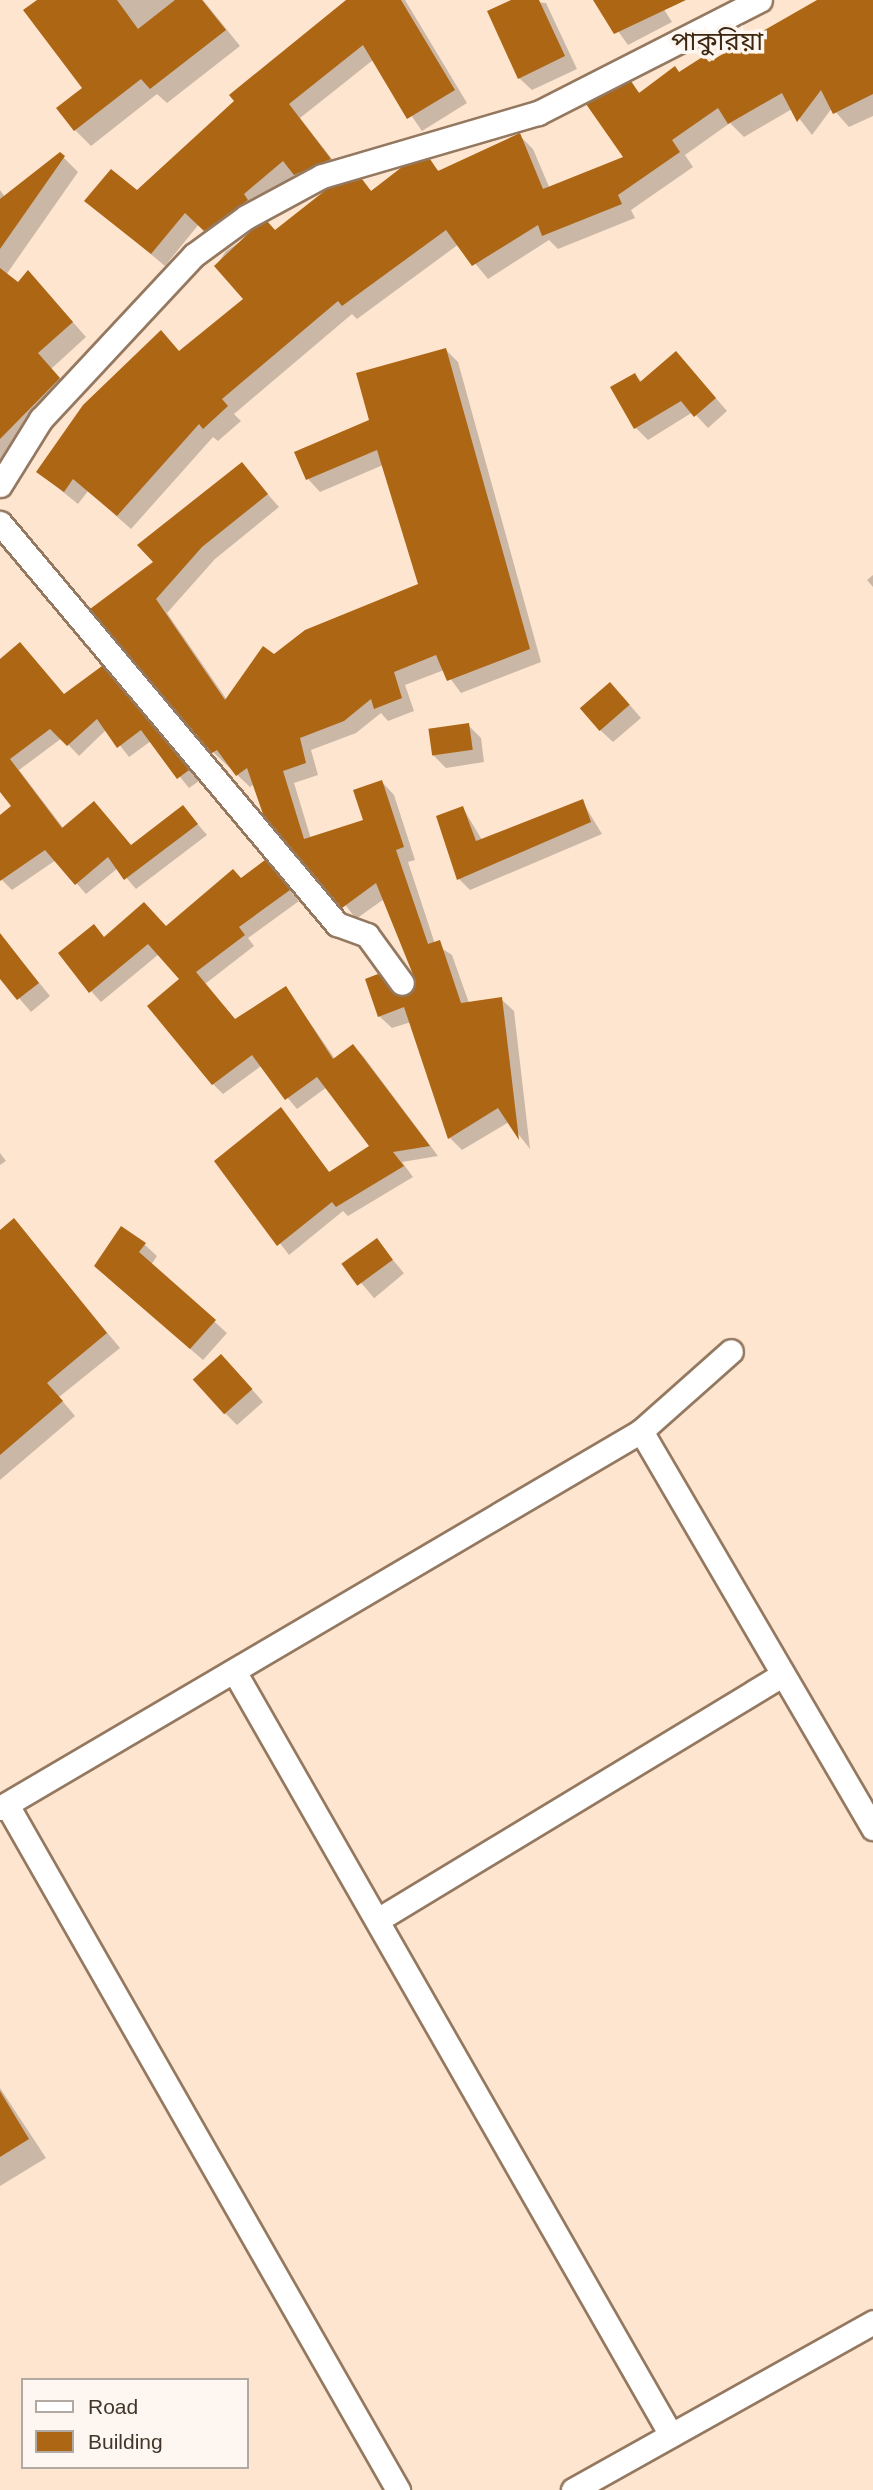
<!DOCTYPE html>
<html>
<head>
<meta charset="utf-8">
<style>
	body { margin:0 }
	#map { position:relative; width:873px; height:2490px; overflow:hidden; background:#fee5d0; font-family:Helvetica,"Noto Sans Bengali",sans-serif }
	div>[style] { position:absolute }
	.shadow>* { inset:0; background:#0003; transform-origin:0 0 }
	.building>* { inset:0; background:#ad6614; transform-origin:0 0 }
	.roads { filter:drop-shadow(2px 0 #947860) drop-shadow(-2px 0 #947860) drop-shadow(0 2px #947860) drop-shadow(0 -2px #947860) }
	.street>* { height:23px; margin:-11.5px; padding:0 11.5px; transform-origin:11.5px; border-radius:11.5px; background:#fff }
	span { translate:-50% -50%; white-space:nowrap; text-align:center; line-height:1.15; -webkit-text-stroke:7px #fdf6f1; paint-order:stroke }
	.quarter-label { font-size:26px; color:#3e2710 }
	.legend { position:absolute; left:21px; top:2378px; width:228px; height:91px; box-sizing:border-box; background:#fdf6f1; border:2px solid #b2a9a2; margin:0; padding:9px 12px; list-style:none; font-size:21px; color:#42362b }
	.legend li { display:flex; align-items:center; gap:14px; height:35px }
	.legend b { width:35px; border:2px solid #b2a9a2 }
</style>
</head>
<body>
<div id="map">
	<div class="shadow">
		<i style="clip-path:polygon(39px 0,203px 0,240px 46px,167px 103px,157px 94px,91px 146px,75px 130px,84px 89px)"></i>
		<i style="clip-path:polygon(349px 0,405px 0,467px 103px,422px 131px,373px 60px,300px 118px,342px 172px,308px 187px,295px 175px,218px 243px,199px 224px,165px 266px,87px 201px,137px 192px)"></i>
		<i style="clip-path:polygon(515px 0,546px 3px,577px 69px,532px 90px,519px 78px)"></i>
		<i style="clip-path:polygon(596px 0,658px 0,672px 22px,628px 45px)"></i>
		<i style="clip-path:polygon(821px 0,873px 0,873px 116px,849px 127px,832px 108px,812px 135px,792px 109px,744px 137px,730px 123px,685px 155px,693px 167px,631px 210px,635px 218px,558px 249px,549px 240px,488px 279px,459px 244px,357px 319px,352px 314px,234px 414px,241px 421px,218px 441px,213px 437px,131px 529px,88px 491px,78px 504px,38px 472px,246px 299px,216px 266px,226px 251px,267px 224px,275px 232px,361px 181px,372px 192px,429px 161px,440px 172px,519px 135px,533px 149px,550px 189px,626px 158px,630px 84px,641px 94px,709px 64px)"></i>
		<i style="clip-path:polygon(60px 154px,78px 172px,6px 275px,19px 284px,42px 287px,86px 337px,51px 369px,73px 394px,0 464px,0 190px,5px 197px)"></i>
		<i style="clip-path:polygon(446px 350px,458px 362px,541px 662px,461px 693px,444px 670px,405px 685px,414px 711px,388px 721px,381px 713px,356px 733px,311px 750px,318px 775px,294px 783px,311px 839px,365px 821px,382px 782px,394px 795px,415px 860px,408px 862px,435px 944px,452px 955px,469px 1003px,501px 999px,514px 1011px,530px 1149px,509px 1122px,462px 1150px,450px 1138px,411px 1022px,392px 1028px,379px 1016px,418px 983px,384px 899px,356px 919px,254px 784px,250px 787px,213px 752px,93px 609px,156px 562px,242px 465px,279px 507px,215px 559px,167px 613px,227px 700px,274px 656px,420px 585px,383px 465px,320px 492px,308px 479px)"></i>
		<i style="clip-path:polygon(688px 366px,727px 411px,708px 428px,693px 412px,648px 440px,635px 427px,635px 375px,642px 382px)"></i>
		<i style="clip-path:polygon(873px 575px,873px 587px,867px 580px)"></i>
		<i style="clip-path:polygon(0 661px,65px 696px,112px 679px,199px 781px,189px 788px,151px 741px,129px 757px,107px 729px,79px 756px,62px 738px,19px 770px,64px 829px,132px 847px,183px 807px,207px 835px,136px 889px,118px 868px,86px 894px,56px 860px,12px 890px,0 878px,0 819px,14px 808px,0 789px)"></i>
		<i style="clip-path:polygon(622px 696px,641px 718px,613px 742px,600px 730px)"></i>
		<i style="clip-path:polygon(468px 725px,481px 738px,484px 762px,446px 768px,433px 755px)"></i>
		<i style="clip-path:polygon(582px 801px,602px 834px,470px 890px,459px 879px,463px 808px,482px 840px)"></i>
		<i style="clip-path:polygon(275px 873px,299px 901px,248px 938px,254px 946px,205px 984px,236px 1020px,286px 988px,335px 1059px,353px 1046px,363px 1056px,438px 1156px,402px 1162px,413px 1177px,348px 1216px,343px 1211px,289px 1255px,217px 1161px,281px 1109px,330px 1173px,371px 1146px,327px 1087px,297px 1109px,261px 1066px,223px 1094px,213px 1084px,181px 979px,159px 954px,101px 1002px,91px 991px,105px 938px,166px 928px,241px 879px)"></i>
		<i style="clip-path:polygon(0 935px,50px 996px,31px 1012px,0 976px)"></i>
		<i style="clip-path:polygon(0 1153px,6px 1161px,0 1165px)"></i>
		<i style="clip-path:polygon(18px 1225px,120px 1348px,59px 1397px,75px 1416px,0 1480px,0 1231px)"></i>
		<i style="left:377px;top:1241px;width:42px;height:39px;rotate:50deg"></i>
		<i style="clip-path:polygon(144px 1244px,157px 1256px,151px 1265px,227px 1333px,203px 1360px,108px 1278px)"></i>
		<i style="clip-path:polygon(234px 1369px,263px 1402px,237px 1425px,225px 1413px)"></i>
		<i style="clip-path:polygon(0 2088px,46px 2158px,0 2186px)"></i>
	</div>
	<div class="building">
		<i style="clip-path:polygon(37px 0,117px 0,138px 29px,175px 0,202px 0,226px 30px,150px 89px,141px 79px,74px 131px,56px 108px,82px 88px,23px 10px)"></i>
		<i style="clip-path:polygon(346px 0,401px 0,455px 90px,407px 119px,363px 45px,289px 104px,331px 159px,294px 175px,283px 161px,244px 194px,248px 200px,204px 231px,185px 213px,151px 254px,84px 201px,111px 169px,137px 190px,234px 101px,229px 95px)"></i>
		<i style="clip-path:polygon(511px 0,539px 0,565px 56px,518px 79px,487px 11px)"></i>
		<i style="clip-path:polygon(593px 0,686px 0,614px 34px)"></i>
		<i style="clip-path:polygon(817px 0,873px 0,873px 94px,833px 114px,821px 90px,797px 122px,782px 93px,728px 124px,718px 108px,672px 140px,680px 152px,618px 195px,622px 204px,542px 236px,538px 225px,472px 266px,446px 230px,342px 306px,338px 301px,222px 399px,228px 406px,203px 429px,199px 424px,117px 516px,73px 479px,64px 492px,36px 472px,83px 405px,161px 330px,179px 351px,243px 299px,214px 266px,253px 229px,267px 221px,275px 230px,327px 189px,362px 179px,371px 191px,402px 167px,430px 159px,438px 171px,520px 133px,543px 189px,623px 157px,586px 104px,631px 81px,639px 93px,675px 66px,679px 72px,704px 56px,709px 62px)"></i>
		<i style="clip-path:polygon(60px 152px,65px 156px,0 249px,0 199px)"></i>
		<i style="clip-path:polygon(0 268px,18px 282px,28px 270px,73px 322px,38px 353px,60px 378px,0 439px)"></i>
		<i style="clip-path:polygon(446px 348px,530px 649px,447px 681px,436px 655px,394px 672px,402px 698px,374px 709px,371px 699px,344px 721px,300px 738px,306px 763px,283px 771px,304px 839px,363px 820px,353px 790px,382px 780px,404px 847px,396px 850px,428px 944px,440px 940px,461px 1003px,502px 997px,519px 1140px,498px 1108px,448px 1139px,404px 1007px,378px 1017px,365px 979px,378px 974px,403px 997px,416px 982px,376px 883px,342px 908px,263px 814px,247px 768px,236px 776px,217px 750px,212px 753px,90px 609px,153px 562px,137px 545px,242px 462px,268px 494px,202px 547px,156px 599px,225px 700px,263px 646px,274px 654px,305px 630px,418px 584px,377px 450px,306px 480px,294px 452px,369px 420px,356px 373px)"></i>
		<i style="clip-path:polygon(676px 351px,716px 398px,694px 417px,681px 401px,634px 429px,610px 387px,635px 373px,640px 382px)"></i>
		<i style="clip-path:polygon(20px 642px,64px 694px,102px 666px,189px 770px,177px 779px,141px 730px,117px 748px,97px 719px,67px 746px,50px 729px,10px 759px,62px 828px,94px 801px,131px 845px,183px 805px,198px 824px,124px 880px,108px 857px,75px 885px,45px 850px,0 881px,0 815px,11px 806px,0 792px,0 659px)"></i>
		<i style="left:610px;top:682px;width:30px;height:40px;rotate:49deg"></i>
		<i style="left:469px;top:723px;width:27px;height:41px;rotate:82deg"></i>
		<i style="clip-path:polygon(583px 799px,591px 822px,457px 880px,436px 816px,463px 806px,476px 841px)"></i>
		<i style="clip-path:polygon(265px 860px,290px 890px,239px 927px,245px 935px,196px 972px,235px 1019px,286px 986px,333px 1059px,353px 1044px,430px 1146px,393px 1152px,404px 1166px,336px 1207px,332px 1202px,277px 1246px,214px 1161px,281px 1107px,329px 1172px,369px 1146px,317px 1077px,285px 1100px,252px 1055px,212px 1085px,147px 1006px,179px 979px,148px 944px,89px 993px,58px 953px,94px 924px,104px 937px,144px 902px,166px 926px,233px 869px,241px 878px)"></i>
		<i style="clip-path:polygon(0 933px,39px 983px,17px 1000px,0 979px)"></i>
		<i style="clip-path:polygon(14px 1218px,107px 1333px,47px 1383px,63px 1401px,0 1455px,0 1230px)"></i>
		<i style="clip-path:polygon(121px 1226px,146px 1243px,139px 1252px,216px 1320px,190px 1349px,94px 1266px)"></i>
		<i style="left:377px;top:1238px;width:27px;height:44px;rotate:54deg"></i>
		<i style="left:221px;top:1354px;width:47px;height:38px;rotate:48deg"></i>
		<i style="clip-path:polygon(0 2091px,29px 2139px,0 2157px)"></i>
	</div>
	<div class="roads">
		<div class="street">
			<i style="left:0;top:485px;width:78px;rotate:-58.2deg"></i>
			<i style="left:41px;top:419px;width:224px;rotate:-47deg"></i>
			<i style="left:194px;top:255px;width:64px;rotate:-36.2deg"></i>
			<i style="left:246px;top:217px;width:86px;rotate:-28.3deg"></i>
			<i style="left:322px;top:176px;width:225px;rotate:-16.3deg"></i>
			<i style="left:538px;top:113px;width:249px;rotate:-27deg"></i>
			<i style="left:0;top:523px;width:524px;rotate:49.96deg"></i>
			<i style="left:337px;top:924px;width:32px;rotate:20deg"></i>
			<i style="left:367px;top:935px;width:59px;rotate:53.9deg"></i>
			<i style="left:641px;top:1431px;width:460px;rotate:59.7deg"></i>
			<i style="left:234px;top:1671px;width:880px;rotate:60.23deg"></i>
			<i style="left:7px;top:1805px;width:789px;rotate:60.28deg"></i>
			<i style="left:0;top:1808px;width:744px;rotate:-30.46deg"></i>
			<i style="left:641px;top:1431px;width:120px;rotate:-41.6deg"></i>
			<i style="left:379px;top:1919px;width:472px;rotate:-31.2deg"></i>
			<i style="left:573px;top:2490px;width:344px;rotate:-29.2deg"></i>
		</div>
	</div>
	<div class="quarter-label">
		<span style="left:717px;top:42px">পাকুরিয়া</span>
	</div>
	<ul class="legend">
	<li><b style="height:9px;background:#fff"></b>Road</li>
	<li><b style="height:19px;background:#ad6614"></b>Building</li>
	</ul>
</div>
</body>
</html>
